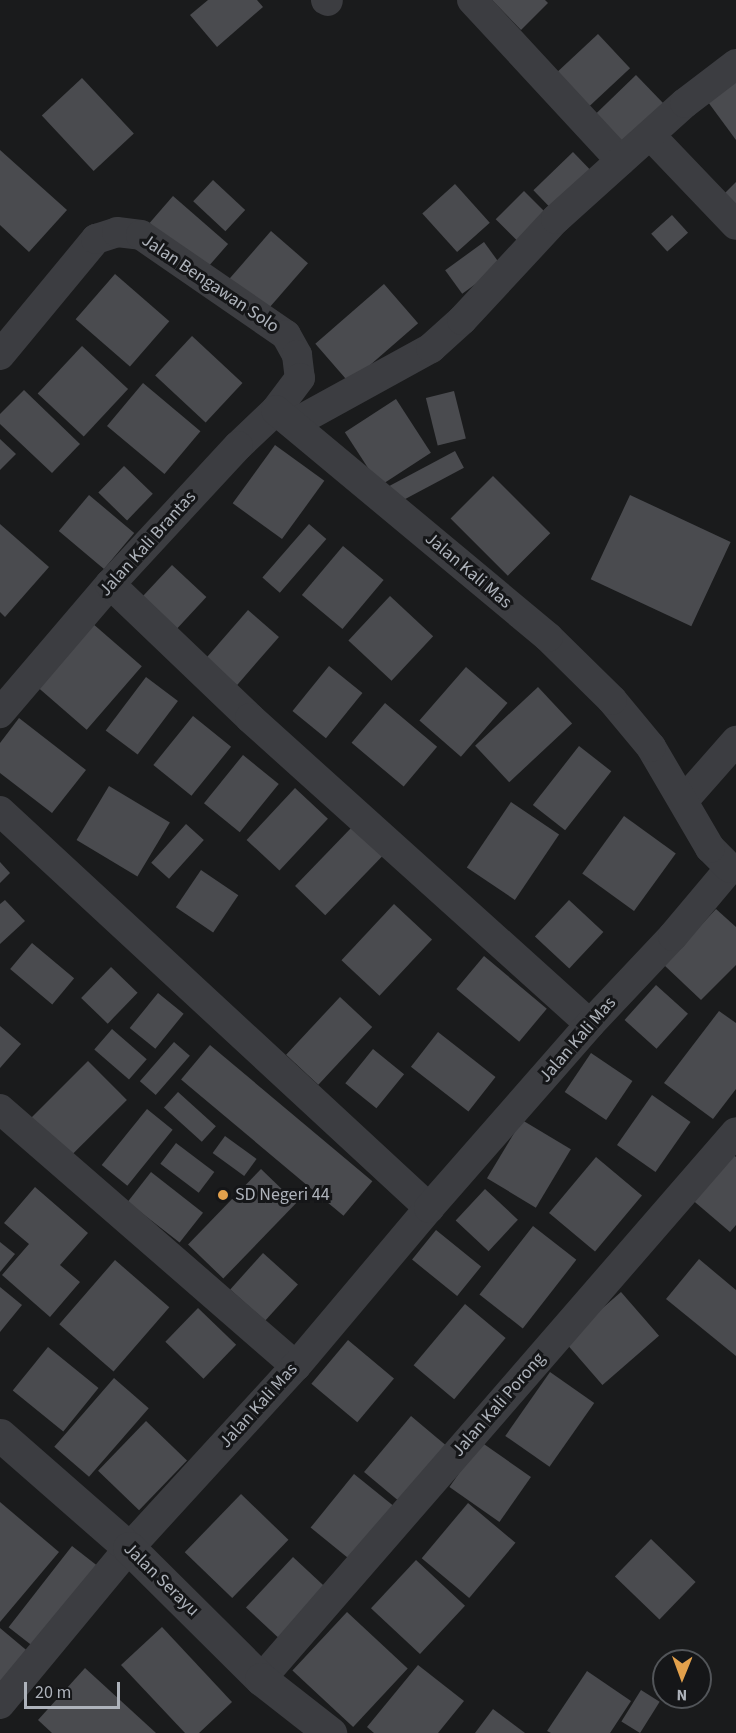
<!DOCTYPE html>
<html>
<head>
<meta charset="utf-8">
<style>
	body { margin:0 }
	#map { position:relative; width:736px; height:1733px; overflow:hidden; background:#1a1b1c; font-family:"Source Sans 3",sans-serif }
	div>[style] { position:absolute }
	.building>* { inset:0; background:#4a4b4f; transform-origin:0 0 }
	.minor>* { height:30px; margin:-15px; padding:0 15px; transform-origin:15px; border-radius:15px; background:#3c3d41 }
	.tertiary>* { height:33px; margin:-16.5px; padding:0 16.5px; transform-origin:16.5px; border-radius:16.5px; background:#3c3d41 }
	.dots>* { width:16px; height:16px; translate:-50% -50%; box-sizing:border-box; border:3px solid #151618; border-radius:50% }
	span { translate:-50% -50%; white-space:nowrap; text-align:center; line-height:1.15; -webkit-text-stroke:6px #151618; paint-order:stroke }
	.street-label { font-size:18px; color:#aeb3bb }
	.poi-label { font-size:18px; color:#aeb3bb }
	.left { translate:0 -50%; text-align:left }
	.north { position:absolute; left:652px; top:1649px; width:60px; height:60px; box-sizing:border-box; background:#151618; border:2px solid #525559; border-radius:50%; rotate:181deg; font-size:16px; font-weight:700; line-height:24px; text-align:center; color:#aeb3bb }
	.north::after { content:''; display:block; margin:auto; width:21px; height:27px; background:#e3a14c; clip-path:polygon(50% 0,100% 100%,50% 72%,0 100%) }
	.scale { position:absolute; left:24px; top:1682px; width:96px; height:27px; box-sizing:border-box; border:3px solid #aeb3bb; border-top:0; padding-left:8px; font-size:18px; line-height:21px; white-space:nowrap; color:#aeb3bb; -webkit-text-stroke:4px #151618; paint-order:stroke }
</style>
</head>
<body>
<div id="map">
	<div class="building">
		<i style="clip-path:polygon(208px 0,257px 0,263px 7px,217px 47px,190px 15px)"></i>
		<i style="clip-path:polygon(492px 0,545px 0,548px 3px,521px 30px)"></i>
		<i style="left:598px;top:34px;width:47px;height:59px;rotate:47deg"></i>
		<i style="left:636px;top:75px;width:42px;height:59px;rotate:46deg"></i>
		<i style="left:82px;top:78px;width:76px;height:55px;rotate:47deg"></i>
		<i style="clip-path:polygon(736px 81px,736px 140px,708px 102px)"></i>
		<i style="clip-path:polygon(0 150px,67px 210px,29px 252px,0 225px)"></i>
		<i style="left:573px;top:152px;width:33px;height:55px;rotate:46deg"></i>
		<i style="left:213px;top:180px;width:44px;height:29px;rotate:43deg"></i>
		<i style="clip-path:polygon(736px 182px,736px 217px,718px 200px)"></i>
		<i style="left:455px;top:184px;width:52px;height:44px;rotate:48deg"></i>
		<i style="left:524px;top:191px;width:35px;height:40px;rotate:45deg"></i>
		<i style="left:173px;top:196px;width:73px;height:38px;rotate:41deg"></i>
		<i style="left:672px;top:215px;width:24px;height:28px;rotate:48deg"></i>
		<i style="left:271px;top:231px;width:49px;height:64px;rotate:41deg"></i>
		<i style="left:484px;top:242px;width:29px;height:48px;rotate:54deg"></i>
		<i style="left:115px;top:274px;width:72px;height:60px;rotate:41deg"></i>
		<i style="left:384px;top:284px;width:52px;height:91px;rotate:49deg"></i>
		<i style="left:192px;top:336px;width:69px;height:54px;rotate:43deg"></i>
		<i style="left:82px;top:346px;width:63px;height:65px;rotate:43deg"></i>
		<i style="left:143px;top:383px;width:75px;height:56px;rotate:40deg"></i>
		<i style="clip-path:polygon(24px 390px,80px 444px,52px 473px,0 424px,0 414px)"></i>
		<i style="left:454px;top:391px;width:49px;height:29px;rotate:76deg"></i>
		<i style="left:396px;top:399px;width:64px;height:61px;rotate:57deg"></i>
		<i style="clip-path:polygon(0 439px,16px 454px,0 470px)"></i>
		<i style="left:275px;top:445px;width:61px;height:72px;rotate:36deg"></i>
		<i style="left:455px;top:451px;width:19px;height:76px;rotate:62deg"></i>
		<i style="left:124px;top:466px;width:40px;height:37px;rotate:44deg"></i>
		<i style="left:493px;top:476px;width:81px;height:60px;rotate:45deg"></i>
		<i style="left:89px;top:495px;width:59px;height:47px;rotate:40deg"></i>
		<i style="left:630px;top:495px;width:111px;height:93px;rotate:25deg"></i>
		<i style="clip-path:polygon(0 524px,49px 567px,5px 617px,0 612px)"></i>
		<i style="left:309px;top:524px;width:23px;height:71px;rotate:41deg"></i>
		<i style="left:343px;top:546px;width:53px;height:64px;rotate:40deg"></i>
		<i style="left:172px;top:565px;width:47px;height:48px;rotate:43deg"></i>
		<i style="left:390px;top:596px;width:59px;height:61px;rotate:43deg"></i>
		<i style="left:248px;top:610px;width:41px;height:64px;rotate:41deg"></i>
		<i style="left:92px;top:623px;width:66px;height:84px;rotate:41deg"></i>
		<i style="left:329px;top:666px;width:43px;height:58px;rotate:39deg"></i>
		<i style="left:466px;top:667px;width:55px;height:71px;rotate:41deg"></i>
		<i style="left:146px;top:677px;width:40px;height:67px;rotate:37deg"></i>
		<i style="left:538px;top:687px;width:50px;height:86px;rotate:47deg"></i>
		<i style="left:385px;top:703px;width:68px;height:52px;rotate:40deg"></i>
		<i style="left:193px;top:716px;width:49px;height:63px;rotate:39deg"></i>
		<i style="clip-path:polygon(19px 718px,86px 770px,52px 813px,0 773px,0 743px)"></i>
		<i style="left:579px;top:746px;width:41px;height:75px;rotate:38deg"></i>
		<i style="left:243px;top:755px;width:46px;height:62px;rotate:39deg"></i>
		<i style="left:109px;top:786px;width:71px;height:63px;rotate:31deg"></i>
		<i style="left:295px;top:788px;width:45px;height:71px;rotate:43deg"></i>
		<i style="left:511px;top:802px;width:58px;height:79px;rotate:34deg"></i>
		<i style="left:624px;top:816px;width:64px;height:71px;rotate:36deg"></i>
		<i style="left:186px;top:824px;width:24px;height:52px;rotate:42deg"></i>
		<i style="left:352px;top:827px;width:42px;height:82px;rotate:44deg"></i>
		<i style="clip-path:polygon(0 862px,10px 873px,0 883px)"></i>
		<i style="left:201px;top:870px;width:45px;height:45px;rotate:34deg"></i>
		<i style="clip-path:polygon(5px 900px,25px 921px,0 944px,0 904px)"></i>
		<i style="left:569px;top:900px;width:47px;height:50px;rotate:43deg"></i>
		<i style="left:394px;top:904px;width:52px;height:77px;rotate:43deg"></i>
		<i style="clip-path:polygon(716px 909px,736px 927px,736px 965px,701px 1000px,664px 965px)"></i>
		<i style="left:32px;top:943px;width:55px;height:34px;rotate:40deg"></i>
		<i style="left:484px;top:956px;width:82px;height:43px;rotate:40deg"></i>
		<i style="left:111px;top:967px;width:37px;height:43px;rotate:44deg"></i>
		<i style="left:656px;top:985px;width:43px;height:47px;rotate:42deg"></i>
		<i style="left:158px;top:993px;width:33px;height:45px;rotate:39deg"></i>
		<i style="left:340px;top:997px;width:44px;height:79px;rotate:43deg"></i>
		<i style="clip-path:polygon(719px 1011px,736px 1023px,736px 1089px,713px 1119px,664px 1083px)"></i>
		<i style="clip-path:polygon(0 1026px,21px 1044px,0 1068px)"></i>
		<i style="left:112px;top:1029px;width:46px;height:27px;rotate:41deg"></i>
		<i style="left:438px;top:1032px;width:73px;height:44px;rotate:38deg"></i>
		<i style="left:174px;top:1042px;width:21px;height:52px;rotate:41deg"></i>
		<i style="left:210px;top:1045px;width:212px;height:45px;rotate:40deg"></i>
		<i style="left:373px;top:1049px;width:40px;height:44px;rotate:39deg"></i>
		<i style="left:591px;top:1053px;width:50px;height:47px;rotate:34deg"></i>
		<i style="left:88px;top:1061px;width:55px;height:82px;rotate:45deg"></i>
		<i style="left:178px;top:1092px;width:51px;height:21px;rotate:42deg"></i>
		<i style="left:652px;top:1095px;width:47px;height:61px;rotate:35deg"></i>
		<i style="left:147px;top:1109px;width:33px;height:72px;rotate:39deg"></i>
		<i style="left:522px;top:1120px;width:57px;height:68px;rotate:31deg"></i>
		<i style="left:225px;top:1136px;width:39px;height:21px;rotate:36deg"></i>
		<i style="left:176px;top:1143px;width:48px;height:26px;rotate:37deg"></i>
		<i style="clip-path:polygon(729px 1151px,736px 1157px,736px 1225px,730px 1232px,689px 1197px)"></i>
		<i style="left:596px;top:1157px;width:60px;height:73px;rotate:40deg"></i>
		<i style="left:261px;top:1169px;width:49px;height:105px;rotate:44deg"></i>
		<i style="left:151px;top:1172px;width:66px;height:38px;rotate:38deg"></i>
		<i style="clip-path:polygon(35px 1187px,88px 1233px,60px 1265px,80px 1282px,50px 1317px,2px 1275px,29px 1244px,4px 1223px)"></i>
		<i style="left:485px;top:1189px;width:45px;height:43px;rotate:43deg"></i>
		<i style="left:533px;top:1226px;width:55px;height:87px;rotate:38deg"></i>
		<i style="left:436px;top:1230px;width:58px;height:38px;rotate:39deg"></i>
		<i style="clip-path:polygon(0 1242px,15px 1254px,0 1272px)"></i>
		<i style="left:263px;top:1253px;width:47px;height:49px;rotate:42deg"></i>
		<i style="clip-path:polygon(699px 1259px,736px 1290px,736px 1356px,666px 1299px)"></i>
		<i style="left:115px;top:1260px;width:72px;height:85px;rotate:41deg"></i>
		<i style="clip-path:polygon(0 1287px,22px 1305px,0 1332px)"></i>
		<i style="left:621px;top:1292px;width:58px;height:75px;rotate:49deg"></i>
		<i style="left:465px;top:1304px;width:53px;height:80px;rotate:40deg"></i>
		<i style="left:198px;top:1308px;width:53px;height:47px;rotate:44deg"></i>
		<i style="left:348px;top:1340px;width:60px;height:57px;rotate:40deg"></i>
		<i style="left:48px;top:1347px;width:65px;height:56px;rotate:39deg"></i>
		<i style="left:550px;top:1372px;width:54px;height:78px;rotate:35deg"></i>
		<i style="left:114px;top:1378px;width:46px;height:91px;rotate:41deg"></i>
		<i style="left:411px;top:1416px;width:52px;height:73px;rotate:40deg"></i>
		<i style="left:146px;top:1421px;width:57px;height:69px;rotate:44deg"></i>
		<i style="left:481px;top:1442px;width:61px;height:55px;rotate:35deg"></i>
		<i style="left:354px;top:1474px;width:53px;height:69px;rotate:39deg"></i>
		<i style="left:241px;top:1494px;width:66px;height:81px;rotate:44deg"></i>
		<i style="clip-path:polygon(0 1502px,59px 1552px,0 1622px)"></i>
		<i style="left:468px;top:1503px;width:62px;height:72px;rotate:40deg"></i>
		<i style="left:651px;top:1539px;width:62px;height:52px;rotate:44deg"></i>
		<i style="left:72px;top:1546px;width:37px;height:103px;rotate:38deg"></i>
		<i style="left:293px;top:1557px;width:51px;height:69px;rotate:43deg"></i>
		<i style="left:416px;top:1560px;width:67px;height:66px;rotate:43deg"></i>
		<i style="left:347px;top:1612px;width:83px;height:80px;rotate:43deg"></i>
		<i style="clip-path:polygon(162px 1627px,232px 1702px,199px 1733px,185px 1733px,121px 1665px)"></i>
		<i style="clip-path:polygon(0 1628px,31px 1654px,0 1691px)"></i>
		<i style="clip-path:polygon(418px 1665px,464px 1701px,438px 1733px,374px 1733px,367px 1727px)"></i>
		<i style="clip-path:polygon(85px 1668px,156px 1733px,52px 1733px,38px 1720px)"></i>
		<i style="clip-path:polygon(587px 1671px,631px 1701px,610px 1733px,551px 1733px,547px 1731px)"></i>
		<i style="left:641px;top:1690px;width:22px;height:37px;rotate:32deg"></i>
		<i style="clip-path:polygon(493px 1709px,525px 1733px,475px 1733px)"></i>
	</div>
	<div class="minor">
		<i style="left:326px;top:0;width:2px;rotate:27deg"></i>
		<i style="left:472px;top:0;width:219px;rotate:47.2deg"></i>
		<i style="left:650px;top:135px;width:124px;rotate:46.3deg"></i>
		<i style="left:0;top:355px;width:151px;rotate:-50.4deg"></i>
		<i style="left:96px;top:239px;width:22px;rotate:-18deg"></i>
		<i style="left:117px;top:232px;width:24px;rotate:7deg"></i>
		<i style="left:141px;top:235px;width:176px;rotate:34.6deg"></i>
		<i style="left:286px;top:335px;width:23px;rotate:61deg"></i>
		<i style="left:297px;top:355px;width:23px;rotate:83deg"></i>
		<i style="left:300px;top:378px;width:40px;rotate:127deg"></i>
		<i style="left:276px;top:410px;width:52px;rotate:136.5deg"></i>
		<i style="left:238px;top:446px;width:188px;rotate:132.8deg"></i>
		<i style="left:110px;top:584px;width:170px;rotate:130.5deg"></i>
		<i style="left:293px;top:424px;width:158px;rotate:-28.8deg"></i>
		<i style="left:431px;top:348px;width:42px;rotate:-42.1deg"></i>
		<i style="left:462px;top:320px;width:138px;rotate:-47.1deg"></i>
		<i style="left:556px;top:219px;width:173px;rotate:-42deg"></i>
		<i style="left:685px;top:103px;width:64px;rotate:-37.4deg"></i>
		<i style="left:110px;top:584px;width:194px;rotate:43.7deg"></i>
		<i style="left:250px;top:718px;width:457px;rotate:42deg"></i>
		<i style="left:684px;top:800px;width:79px;rotate:-48.6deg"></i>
		<i style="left:0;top:811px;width:585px;rotate:42.78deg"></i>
		<i style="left:0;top:1109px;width:392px;rotate:41deg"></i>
		<i style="left:261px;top:1679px;width:724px;rotate:-49.03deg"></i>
		<i style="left:0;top:1704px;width:202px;rotate:-50.4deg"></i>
		<i style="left:129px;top:1548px;width:247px;rotate:-47.5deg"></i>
		<i style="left:296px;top:1366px;width:207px;rotate:-49.9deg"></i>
		<i style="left:429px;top:1208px;width:244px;rotate:-48.8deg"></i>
		<i style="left:590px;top:1024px;width:121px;rotate:-46.7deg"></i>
		<i style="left:673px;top:936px;width:89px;rotate:-50deg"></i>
		<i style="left:730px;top:868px;width:28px;rotate:-135deg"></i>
		<i style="left:710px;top:848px;width:117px;rotate:-120.3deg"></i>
		<i style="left:651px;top:747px;width:61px;rotate:-129.7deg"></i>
		<i style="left:612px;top:700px;width:90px;rotate:-135.5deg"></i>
		<i style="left:548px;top:637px;width:354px;rotate:-140.2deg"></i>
	</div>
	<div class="tertiary">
		<i style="left:0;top:1435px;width:171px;rotate:41.2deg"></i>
		<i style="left:129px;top:1548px;width:186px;rotate:44.8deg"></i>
		<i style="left:261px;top:1679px;width:88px;rotate:38deg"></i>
	</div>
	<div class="dots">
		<i style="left:223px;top:1195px;background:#e3a14c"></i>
	</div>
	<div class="street-label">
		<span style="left:210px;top:284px;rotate:34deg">Jalan Bengawan Solo</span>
		<span style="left:148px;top:544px;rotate:-48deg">Jalan Kali Brantas</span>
		<span style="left:468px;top:571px;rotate:40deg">Jalan Kali Mas</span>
		<span style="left:578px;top:1040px;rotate:-49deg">Jalan Kali Mas</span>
		<span style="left:499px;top:1405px;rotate:-49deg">Jalan Kali Porong</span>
		<span style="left:259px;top:1406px;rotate:-48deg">Jalan Kali Mas</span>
		<span style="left:161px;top:1580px;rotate:44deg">Jalan Serayu</span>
	</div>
	<div class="poi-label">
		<span class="left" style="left:235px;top:1195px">SD Negeri 44</span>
	</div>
	<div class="north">N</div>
	<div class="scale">20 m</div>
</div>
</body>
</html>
